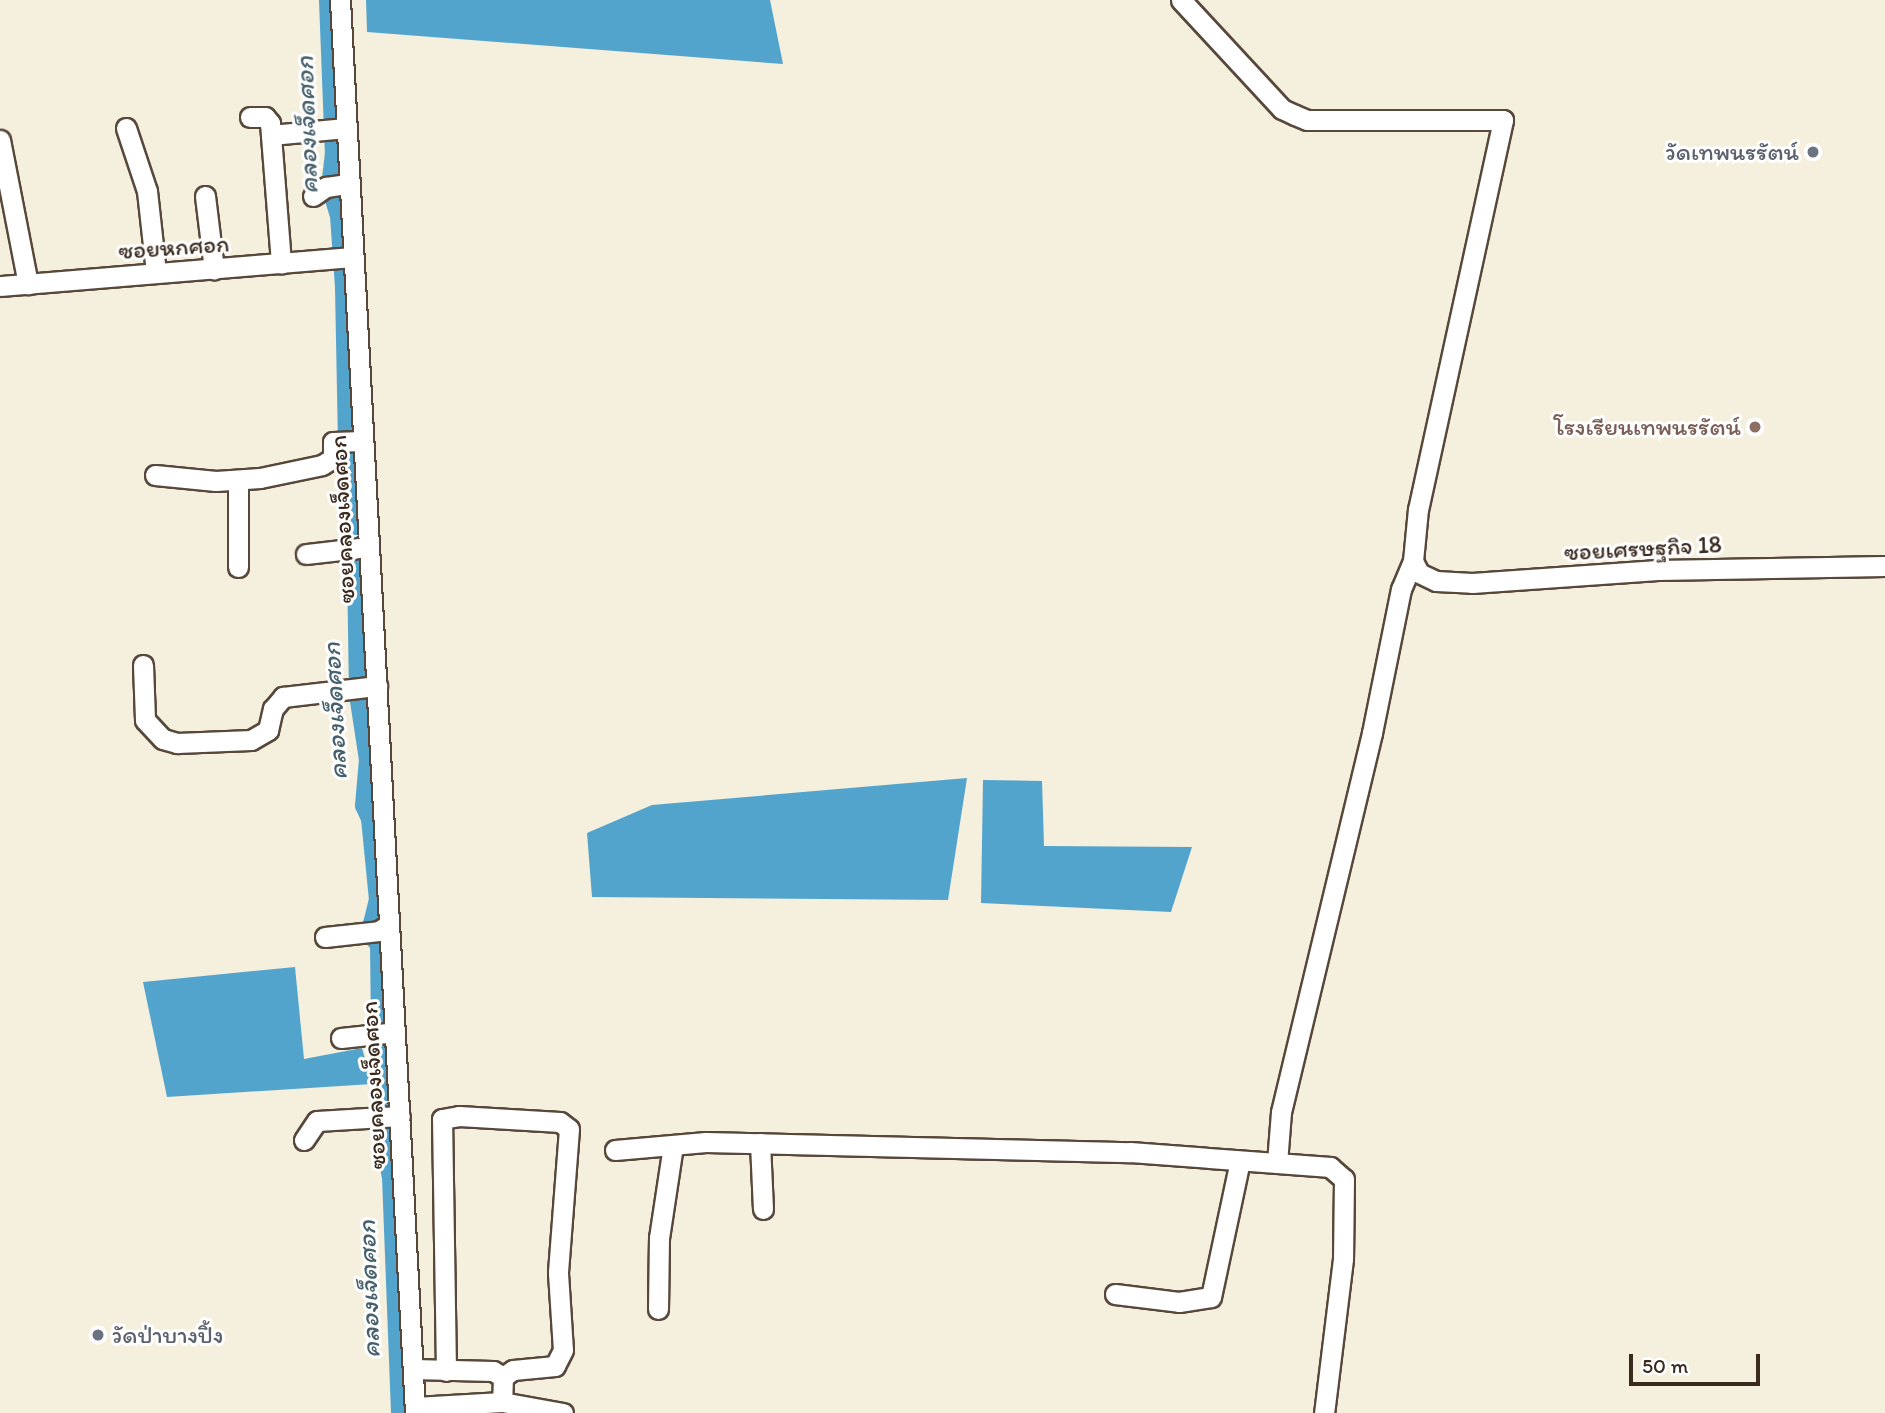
<!DOCTYPE html>
<html>
<head>
<meta charset="utf-8">
<style>
	body { margin:0 }
	#map { position:relative; width:1885px; height:1413px; overflow:hidden; background:#f5efde; font-family:Itim,"Playpen Sans Thai",sans-serif }
	div>[style] { position:absolute }
	.water>* { inset:0; background:#53a4cd }
	.canal>* { height:19px; margin:-9.5px; padding:0 9.5px; transform-origin:9.5px; border-radius:9.5px; background:#53a4cd }
	.roads { filter:drop-shadow(2px 0 #57483b) drop-shadow(-2px 0 #57483b) drop-shadow(0 2px #57483b) drop-shadow(0 -2px #57483b) }
	.street>* { height:19px; margin:-9.5px; padding:0 9.5px; transform-origin:9.5px; border-radius:9.5px; background:#fff }
	.dots>* { width:19px; height:19px; translate:-50% -50%; box-sizing:border-box; border:4px solid #fff; border-radius:50% }
	span { translate:-50% -50%; white-space:nowrap; text-align:center; line-height:1.15; -webkit-text-stroke:6px #fff; paint-order:stroke }
	.worship-label { font-size:24px; color:#5b616d }
	.right { translate:-100% -50%; text-align:right }
	.left { translate:0 -50%; text-align:left }
	.street-label { font-size:24px; color:#3b2a1e }
	.education-label { font-size:24px; color:#785e54 }
	.water-label { font-size:26px; color:#46616d; font-style:italic }
	.scale { position:absolute; left:1629px; top:1354px; width:131px; height:32px; box-sizing:border-box; border:4px solid #3b2a1e; border-top:0; padding-left:9px; font-size:21px; line-height:24px; white-space:nowrap; color:#3b2a1e; -webkit-text-stroke:5px #fff; paint-order:stroke }
</style>
</head>
<body>
<div id="map">
	<div class="water">
		<i style="clip-path:polygon(366px 0,770px 0,783px 64px,367px 32px)"></i>
		<i style="clip-path:polygon(967px 778px,948px 900px,592px 897px,587px 833px,652px 805px)"></i>
		<i style="clip-path:polygon(983px 780px,1042px 781px,1044px 846px,1192px 847px,1171px 912px,981px 903px)"></i>
		<i style="clip-path:polygon(295px 967px,304px 1059px,362px 1048px,372px 1084px,167px 1097px,143px 982px)"></i>
	</div>
	<div class="canal">
		<i style="left:328px;top:0;width:153px;rotate:87.8deg"></i>
		<i style="left:334px;top:153px;width:33px;rotate:97deg"></i>
		<i style="left:330px;top:186px;width:30px;rotate:73deg"></i>
		<i style="left:339px;top:215px;width:72px;rotate:86deg"></i>
		<i style="left:344px;top:287px;width:154px;rotate:88.9deg"></i>
		<i style="left:347px;top:441px;width:62px;rotate:82.5deg"></i>
		<i style="left:355px;top:502px;width:192px;rotate:89.1deg"></i>
		<i style="left:358px;top:694px;width:66px;rotate:81.3deg"></i>
		<i style="left:368px;top:759px;width:46px;rotate:95deg"></i>
		<i style="left:364px;top:805px;width:14px;rotate:65deg"></i>
		<i style="left:370px;top:818px;width:81px;rotate:84.4deg"></i>
		<i style="left:378px;top:899px;width:34px;rotate:104deg"></i>
		<i style="left:370px;top:932px;width:16px;rotate:55deg"></i>
		<i style="left:379px;top:945px;width:88px;rotate:89.3deg"></i>
		<i style="left:380px;top:1033px;width:64px;rotate:81.9deg"></i>
		<i style="left:389px;top:1096px;width:26px;rotate:111deg"></i>
		<i style="left:380px;top:1120px;width:58px;rotate:79.1deg"></i>
		<i style="left:391px;top:1177px;width:236px;rotate:87.8deg"></i>
	</div>
	<div class="roads">
		<div class="street">
			<i style="left:340px;top:0;width:1415px;rotate:86.96deg"></i>
			<i style="left:1181px;top:0;width:149px;rotate:47.2deg"></i>
			<i style="left:1282px;top:109px;width:14px;rotate:25deg"></i>
			<i style="left:1295px;top:115px;width:13px;rotate:23deg"></i>
			<i style="left:1307px;top:120px;width:196px"></i>
			<i style="left:1503px;top:120px;width:398px;rotate:102.3deg"></i>
			<i style="left:1418px;top:509px;width:52px;rotate:95.5deg"></i>
			<i style="left:1413px;top:561px;width:30px;rotate:113deg"></i>
			<i style="left:1401px;top:589px;width:147px;rotate:101.4deg"></i>
			<i style="left:1372px;top:733px;width:390px;rotate:103.5deg"></i>
			<i style="left:1281px;top:1112px;width:51px;rotate:94.5deg"></i>
			<i style="left:250px;top:117px;width:15px"></i>
			<i style="left:265px;top:117px;width:8px;rotate:50deg"></i>
			<i style="left:270px;top:123px;width:141px;rotate:85.5deg"></i>
			<i style="left:126px;top:128px;width:66px;rotate:71.6deg"></i>
			<i style="left:147px;top:191px;width:81px;rotate:83.7deg"></i>
			<i style="left:271px;top:135px;width:75px;rotate:-5.3deg"></i>
			<i style="left:0;top:140px;width:147px;rotate:79deg"></i>
			<i style="left:205px;top:196px;width:74px;rotate:83deg"></i>
			<i style="left:313px;top:196px;width:16px;rotate:-35deg"></i>
			<i style="left:326px;top:187px;width:22px;rotate:-8deg"></i>
			<i style="left:0;top:286px;width:353px;rotate:-4.7deg"></i>
			<i style="left:155px;top:475px;width:61px;rotate:5.6deg"></i>
			<i style="left:216px;top:481px;width:44px;rotate:-3.9deg"></i>
			<i style="left:260px;top:478px;width:63px;rotate:-11.8deg"></i>
			<i style="left:322px;top:465px;width:13px;rotate:-32deg"></i>
			<i style="left:333px;top:458px;width:16px;rotate:-90deg"></i>
			<i style="left:333px;top:442px;width:29px;rotate:-2deg"></i>
			<i style="left:238px;top:481px;width:86px;rotate:90deg"></i>
			<i style="left:306px;top:554px;width:61px;rotate:-6.5deg"></i>
			<i style="left:1413px;top:561px;width:13px;rotate:63deg"></i>
			<i style="left:1419px;top:573px;width:19px;rotate:25deg"></i>
			<i style="left:1436px;top:581px;width:36px;rotate:3deg"></i>
			<i style="left:1472px;top:583px;width:186px;rotate:-4deg"></i>
			<i style="left:1658px;top:570px;width:227px;rotate:-1deg"></i>
			<i style="left:143px;top:665px;width:55px;rotate:87.9deg"></i>
			<i style="left:145px;top:720px;width:26px;rotate:47deg"></i>
			<i style="left:163px;top:739px;width:15px;rotate:16deg"></i>
			<i style="left:177px;top:743px;width:74px;rotate:-2.3deg"></i>
			<i style="left:251px;top:740px;width:20px;rotate:-30deg"></i>
			<i style="left:268px;top:730px;width:22px;rotate:-77deg"></i>
			<i style="left:273px;top:709px;width:16px;rotate:-50deg"></i>
			<i style="left:283px;top:697px;width:95px;rotate:-6.7deg"></i>
			<i style="left:325px;top:937px;width:54px;rotate:-6.3deg"></i>
			<i style="left:379px;top:931px;width:11px;rotate:-34deg"></i>
			<i style="left:341px;top:1038px;width:54px;rotate:-6.3deg"></i>
			<i style="left:304px;top:1140px;width:23px;rotate:-56deg"></i>
			<i style="left:317px;top:1121px;width:83px;rotate:-3.4deg"></i>
			<i style="left:760px;top:1143px;width:66px;rotate:87.4deg"></i>
			<i style="left:615px;top:1150px;width:91px;rotate:-5deg"></i>
			<i style="left:706px;top:1142px;width:424px;rotate:1.4deg"></i>
			<i style="left:1130px;top:1152px;width:201px;rotate:4.3deg"></i>
			<i style="left:1330px;top:1167px;width:18px;rotate:41deg"></i>
			<i style="left:1344px;top:1179px;width:80px;rotate:90.7deg"></i>
			<i style="left:1343px;top:1259px;width:155px;rotate:97deg"></i>
			<i style="left:1115px;top:1294px;width:64px;rotate:7.1deg"></i>
			<i style="left:1179px;top:1302px;width:32px;rotate:-9deg"></i>
			<i style="left:1211px;top:1297px;width:139px;rotate:-78deg"></i>
			<i style="left:658px;top:1309px;width:71px;rotate:-89.2deg"></i>
			<i style="left:659px;top:1238px;width:94px;rotate:-81.4deg"></i>
			<i style="left:413px;top:1369px;width:80px;rotate:1.4deg"></i>
			<i style="left:493px;top:1371px;width:12px;rotate:31deg"></i>
			<i style="left:446px;top:1371px;width:252px;rotate:-90.9deg"></i>
			<i style="left:442px;top:1119px;width:17px;rotate:-10deg"></i>
			<i style="left:459px;top:1116px;width:101px;rotate:3.4deg"></i>
			<i style="left:560px;top:1122px;width:11px;rotate:38deg"></i>
			<i style="left:569px;top:1129px;width:144px;rotate:94.4deg"></i>
			<i style="left:558px;top:1273px;width:77px;rotate:86.3deg"></i>
			<i style="left:563px;top:1350px;width:18px;rotate:117deg"></i>
			<i style="left:555px;top:1366px;width:42px;rotate:174.6deg"></i>
			<i style="left:513px;top:1370px;width:12px;rotate:145deg"></i>
			<i style="left:503px;top:1377px;width:25px;rotate:92deg"></i>
			<i style="left:415px;top:1407px;width:87px;rotate:-3.3deg"></i>
			<i style="left:502px;top:1402px;width:62px;rotate:10.2deg"></i>
		</div>
	</div>
	<div class="dots">
		<i style="left:1813px;top:152px;background:#6b7280"></i>
		<i style="left:1755px;top:427px;background:#8d6e63"></i>
		<i style="left:98px;top:1335px;background:#6b7280"></i>
	</div>
	<div class="worship-label">
		<span class="right" style="left:1799px;top:152px">วัดเทพนรรัตน์</span>
		<span class="left" style="left:112px;top:1335px">วัดป่าบางปิ้ง</span>
	</div>
	<div class="street-label">
		<span style="left:174px;top:247px;rotate:-4deg">ซอยหกศอก</span>
		<span style="left:342px;top:519px;rotate:-93deg">ซอยคลองเจ็ดศอก</span>
		<span style="left:1643px;top:548px;rotate:-3deg">ซอยเศรษฐกิจ 18</span>
		<span style="left:373px;top:1085px;rotate:-93deg">ซอยคลองเจ็ดศอก</span>
	</div>
	<div class="education-label">
		<span class="right" style="left:1741px;top:427px">โรงเรียนเทพนรรัตน์</span>
	</div>
	<div class="water-label">
		<span style="left:307px;top:125px;rotate:-92deg">คลองเจ็ดศอก</span>
		<span style="left:335px;top:711px;rotate:-93deg">คลองเจ็ดศอก</span>
		<span style="left:369px;top:1289px;rotate:-92deg">คลองเจ็ดศอก</span>
	</div>
	<div class="scale">50 m</div>
</div>
</body>
</html>
